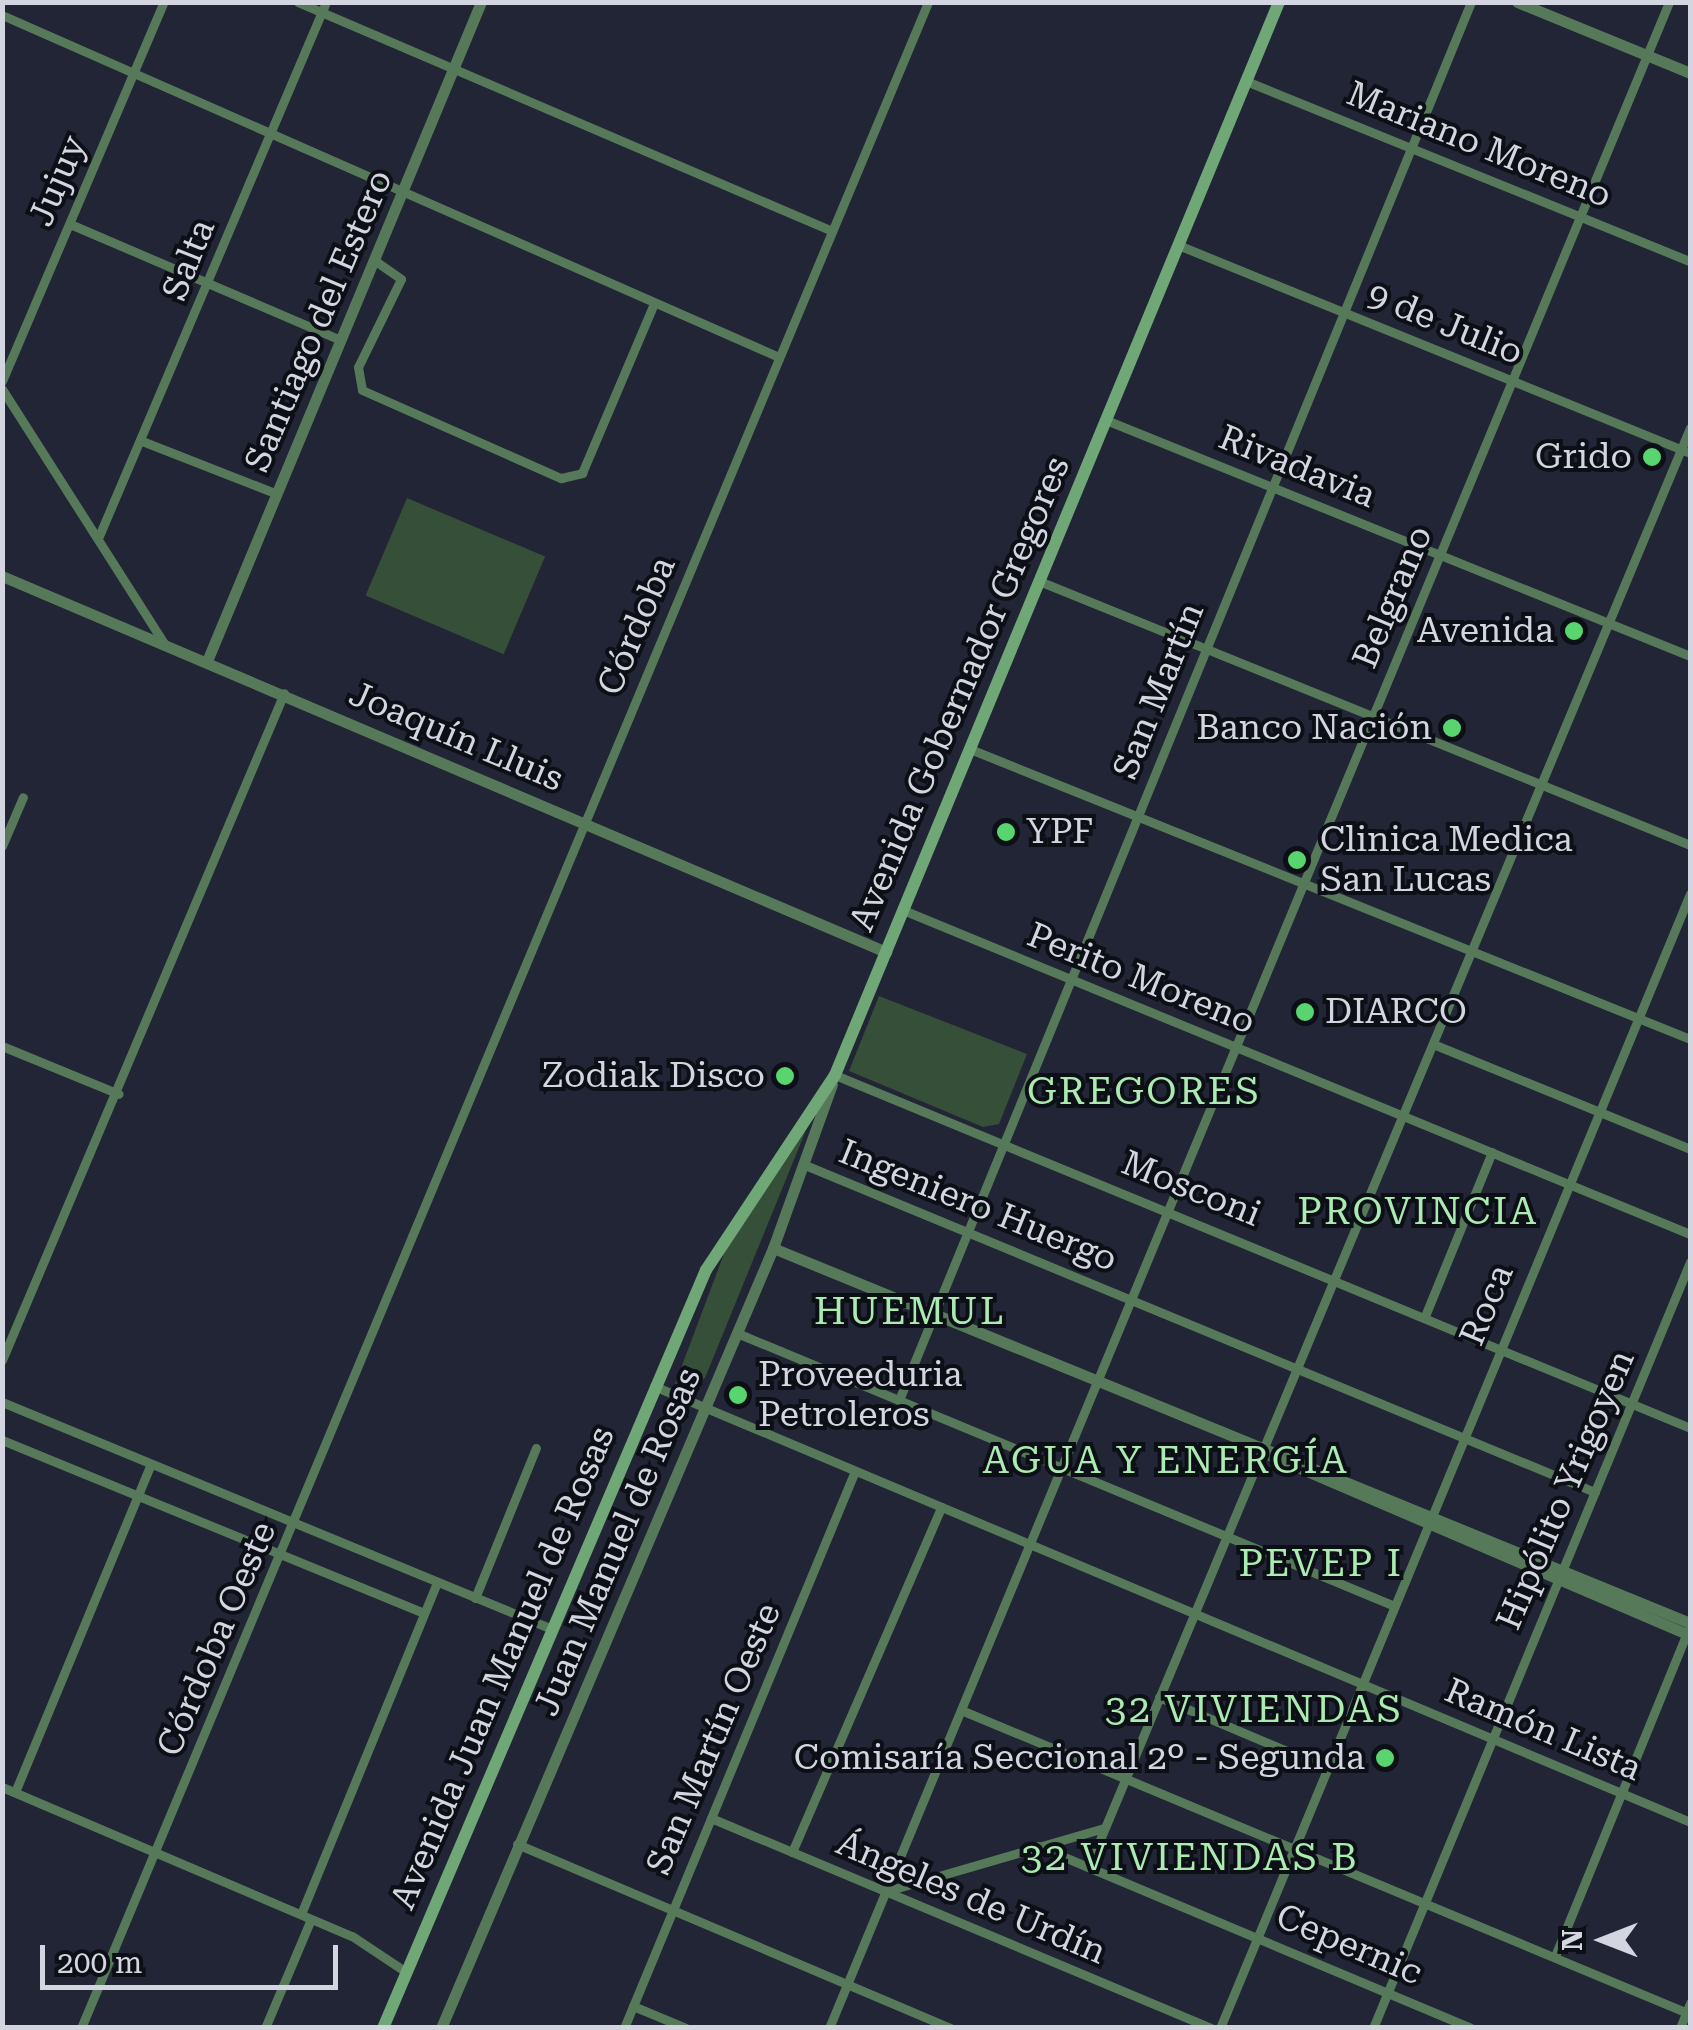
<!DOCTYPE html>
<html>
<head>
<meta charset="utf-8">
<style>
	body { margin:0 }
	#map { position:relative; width:1693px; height:2030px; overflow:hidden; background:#212535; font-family:"Roboto Serif",serif }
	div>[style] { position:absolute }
	.green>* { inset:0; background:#364f38; transform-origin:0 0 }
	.minor>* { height:9px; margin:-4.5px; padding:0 4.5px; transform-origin:4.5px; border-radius:4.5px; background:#567959 }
	.tertiary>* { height:11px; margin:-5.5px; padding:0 5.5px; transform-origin:5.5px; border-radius:5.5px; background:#567959 }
	.secondary>* { height:12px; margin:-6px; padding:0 6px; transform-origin:6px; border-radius:6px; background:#6fa876 }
	.dots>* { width:28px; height:28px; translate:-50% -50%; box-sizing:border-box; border:5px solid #0d0f16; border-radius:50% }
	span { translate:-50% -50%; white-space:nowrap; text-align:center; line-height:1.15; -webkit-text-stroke:8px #0d0f16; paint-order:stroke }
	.street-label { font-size:35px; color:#d3d6e0 }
	.poi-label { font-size:35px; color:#d3d6e0 }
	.right { translate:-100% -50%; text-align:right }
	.left { translate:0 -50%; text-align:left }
	.neighbourhood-label { font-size:38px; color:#abeab1; letter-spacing:2.5px }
	.frame { position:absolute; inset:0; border:5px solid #d3d6e0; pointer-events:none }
	.north { position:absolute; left:1553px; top:1890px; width:100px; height:100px; -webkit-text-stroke:8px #0d0f16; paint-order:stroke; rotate:270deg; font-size:28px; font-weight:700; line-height:40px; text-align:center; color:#d3d6e0 }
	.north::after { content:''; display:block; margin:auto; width:35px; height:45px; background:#d3d6e0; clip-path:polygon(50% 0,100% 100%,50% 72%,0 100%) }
	.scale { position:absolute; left:40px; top:1945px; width:298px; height:45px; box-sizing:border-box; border:5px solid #d3d6e0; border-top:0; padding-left:12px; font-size:30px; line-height:35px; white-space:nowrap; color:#d3d6e0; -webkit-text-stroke:8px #0d0f16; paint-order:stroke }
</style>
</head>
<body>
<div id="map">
	<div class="green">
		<i style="left:407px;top:498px;width:150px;height:106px;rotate:23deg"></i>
		<i style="clip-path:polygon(879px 996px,1027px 1054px,999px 1124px,983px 1127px,849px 1071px)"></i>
		<i style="clip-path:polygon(813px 1113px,705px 1378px,692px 1388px,675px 1384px,725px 1251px)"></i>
	</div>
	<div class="minor">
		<i style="left:298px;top:2px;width:581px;rotate:23.21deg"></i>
		<i style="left:2px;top:15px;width:849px;rotate:23.76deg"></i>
		<i style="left:1246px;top:81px;width:479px;rotate:22.1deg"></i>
		<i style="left:70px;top:224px;width:294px;rotate:23.2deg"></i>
		<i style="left:1178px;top:245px;width:553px;rotate:22.11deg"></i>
		<i style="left:374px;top:260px;width:33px;rotate:35deg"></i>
		<i style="left:401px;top:279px;width:98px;rotate:116deg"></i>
		<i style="left:358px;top:367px;width:23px;rotate:80deg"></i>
		<i style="left:362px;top:390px;width:218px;rotate:23.9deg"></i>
		<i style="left:561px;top:478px;width:22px;rotate:-13deg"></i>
		<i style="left:582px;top:473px;width:185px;rotate:-67deg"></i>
		<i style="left:2px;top:381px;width:412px;rotate:-66.9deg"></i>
		<i style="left:2px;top:389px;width:301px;rotate:57.5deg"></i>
		<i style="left:1106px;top:420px;width:630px;rotate:22deg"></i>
		<i style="left:142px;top:441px;width:145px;rotate:21.4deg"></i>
		<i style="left:99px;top:536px;width:580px;rotate:-66.97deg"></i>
		<i style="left:1039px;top:581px;width:702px;rotate:22.07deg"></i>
		<i style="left:970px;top:749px;width:776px;rotate:21.94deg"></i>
		<i style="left:2px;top:846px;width:53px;rotate:-66.8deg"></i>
		<i style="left:903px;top:910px;width:851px;rotate:22.38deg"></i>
		<i style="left:1433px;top:1044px;width:278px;rotate:22.2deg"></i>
		<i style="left:2px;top:1046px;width:126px;rotate:22.3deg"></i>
		<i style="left:835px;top:1075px;width:925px;rotate:22.43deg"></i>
		<i style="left:805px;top:1165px;width:855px;rotate:22.49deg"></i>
		<i style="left:1425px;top:1316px;width:177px;rotate:-67.8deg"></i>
		<i style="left:737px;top:1333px;width:709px;rotate:22.55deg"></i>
		<i style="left:2px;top:1360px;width:724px;rotate:-67.08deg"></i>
		<i style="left:654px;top:1386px;width:1124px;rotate:22.82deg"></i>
		<i style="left:899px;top:1400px;width:1510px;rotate:-67.75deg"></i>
		<i style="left:2px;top:1402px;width:595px;rotate:22.43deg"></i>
		<i style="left:2px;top:1440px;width:456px;rotate:22.3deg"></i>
		<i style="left:475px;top:1598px;width:162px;rotate:-67.9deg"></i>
		<i style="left:1159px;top:1697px;width:180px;rotate:22.9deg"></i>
		<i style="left:961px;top:1710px;width:790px;rotate:22.64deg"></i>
		<i style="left:2px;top:1787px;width:380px;rotate:23.1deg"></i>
		<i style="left:352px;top:1936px;width:65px;rotate:33.7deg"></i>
		<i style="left:15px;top:1792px;width:355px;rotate:-67.5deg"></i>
		<i style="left:711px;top:1818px;width:542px;rotate:22.78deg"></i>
		<i style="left:517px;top:1844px;width:471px;rotate:23deg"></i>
		<i style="left:1038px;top:1846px;width:469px;rotate:22.8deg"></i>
		<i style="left:792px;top:1852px;width:376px;rotate:-66.6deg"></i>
		<i style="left:1089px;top:1866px;width:1559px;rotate:-67.32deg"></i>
		<i style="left:887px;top:1891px;width:226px;rotate:-16.2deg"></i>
		<i style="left:301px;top:1914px;width:359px;rotate:-67.7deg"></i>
		<i style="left:1555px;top:1956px;width:352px;rotate:-67.8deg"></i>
		<i style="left:633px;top:2006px;width:57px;rotate:22.5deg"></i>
		<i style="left:81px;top:2028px;width:2196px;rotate:-67.31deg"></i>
		<i style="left:265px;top:2028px;width:118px;rotate:-67.1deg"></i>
		<i style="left:624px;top:2028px;width:603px;rotate:-67.48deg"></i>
		<i style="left:829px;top:2028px;width:2193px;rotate:-67.48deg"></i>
		<i style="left:1220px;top:2028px;width:1228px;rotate:-67.49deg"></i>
		<i style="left:1373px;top:2028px;width:829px;rotate:-67.52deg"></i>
		<i style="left:1680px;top:2028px;width:27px;rotate:-68deg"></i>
	</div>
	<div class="tertiary">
		<i style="left:1517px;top:2px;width:187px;rotate:22.3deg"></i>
		<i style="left:2px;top:576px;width:961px;rotate:23.04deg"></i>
		<i style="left:207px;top:661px;width:714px;rotate:-67.42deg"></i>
		<i style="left:773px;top:1248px;width:991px;rotate:22.24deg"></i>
		<i style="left:1267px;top:1454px;width:460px;rotate:23.2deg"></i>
		<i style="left:441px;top:2028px;width:848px;rotate:-66.94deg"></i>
		<i style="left:773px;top:1248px;width:174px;rotate:-70.2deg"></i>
	</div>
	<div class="secondary">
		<i style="left:383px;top:2028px;width:824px;rotate:-66.92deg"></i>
		<i style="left:706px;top:1270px;width:234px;rotate:-56.5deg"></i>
		<i style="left:835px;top:1075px;width:1161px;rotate:-67.52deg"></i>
	</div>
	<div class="dots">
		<i style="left:1652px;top:457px;background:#58d56f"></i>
		<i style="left:1574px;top:631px;background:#58d56f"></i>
		<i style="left:1452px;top:728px;background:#58d56f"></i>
		<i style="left:1006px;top:832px;background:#58d56f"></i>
		<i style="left:1297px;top:860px;background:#58d56f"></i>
		<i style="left:1305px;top:1012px;background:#58d56f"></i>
		<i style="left:785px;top:1076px;background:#58d56f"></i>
		<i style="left:738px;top:1395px;background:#58d56f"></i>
		<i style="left:1385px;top:1758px;background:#58d56f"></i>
	</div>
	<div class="street-label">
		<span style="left:1479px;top:145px;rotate:22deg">Mariano Moreno</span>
		<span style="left:58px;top:181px;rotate:-67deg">Jujuy</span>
		<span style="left:189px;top:260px;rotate:-68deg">Salta</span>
		<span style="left:319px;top:321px;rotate:-67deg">Santiago del Estero</span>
		<span style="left:1445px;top:324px;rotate:22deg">9 de Julio</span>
		<span style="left:1297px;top:467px;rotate:22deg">Rivadavia</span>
		<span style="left:1393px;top:597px;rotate:-67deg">Belgrano</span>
		<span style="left:637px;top:626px;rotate:-67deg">Córdoba</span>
		<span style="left:1159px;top:691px;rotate:-68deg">San Martín</span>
		<span style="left:960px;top:694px;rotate:-67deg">Avenida Gobernador Gregores</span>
		<span style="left:456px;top:737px;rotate:23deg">Joaquín Lluis</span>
		<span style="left:1141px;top:979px;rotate:22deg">Perito Moreno</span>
		<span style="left:1191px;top:1189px;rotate:22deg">Mosconi</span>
		<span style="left:978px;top:1206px;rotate:22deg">Ingeniero Huergo</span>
		<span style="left:1487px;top:1305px;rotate:-67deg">Roca</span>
		<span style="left:1566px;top:1490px;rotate:-67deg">Hipólito Yrigoyen</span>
		<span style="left:618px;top:1542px;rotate:-67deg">Juan Manuel de Rosas</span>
		<span style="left:217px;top:1639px;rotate:-67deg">Córdoba Oeste</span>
		<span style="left:503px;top:1668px;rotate:-67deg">Avenida Juan Manuel de Rosas</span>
		<span style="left:1543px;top:1730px;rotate:23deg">Ramón Lista</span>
		<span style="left:714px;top:1739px;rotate:-67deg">San Martín Oeste</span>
		<span style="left:971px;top:1898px;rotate:23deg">Ángeles de Urdín</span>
		<span style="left:1349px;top:1945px;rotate:23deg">Cepernic</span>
	</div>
	<div class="poi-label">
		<span class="right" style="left:1632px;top:457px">Grido</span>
		<span class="right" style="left:1554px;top:631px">Avenida</span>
		<span class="right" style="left:1432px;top:728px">Banco Nación</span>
		<span class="left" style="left:1026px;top:832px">YPF</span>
		<span class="left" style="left:1320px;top:860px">Clinica Medica<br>San Lucas</span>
		<span class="left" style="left:1325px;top:1012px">DIARCO</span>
		<span class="right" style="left:765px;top:1076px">Zodiak Disco</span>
		<span class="left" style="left:758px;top:1395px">Proveeduria<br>Petroleros</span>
		<span class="right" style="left:1365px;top:1758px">Comisaría Seccional 2º - Segunda</span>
	</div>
	<div class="neighbourhood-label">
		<span style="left:1144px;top:1092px">GREGORES</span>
		<span style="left:1418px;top:1212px">PROVINCIA</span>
		<span style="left:910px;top:1312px">HUEMUL</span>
		<span style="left:1166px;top:1461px">AGUA Y ENERGÍA</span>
		<span style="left:1321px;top:1564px">PEVEP I</span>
		<span style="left:1254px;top:1710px">32 VIVIENDAS</span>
		<span style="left:1190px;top:1858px">32 VIVIENDAS B</span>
	</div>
	<div class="frame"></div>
	<div class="north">N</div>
	<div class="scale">200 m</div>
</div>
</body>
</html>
